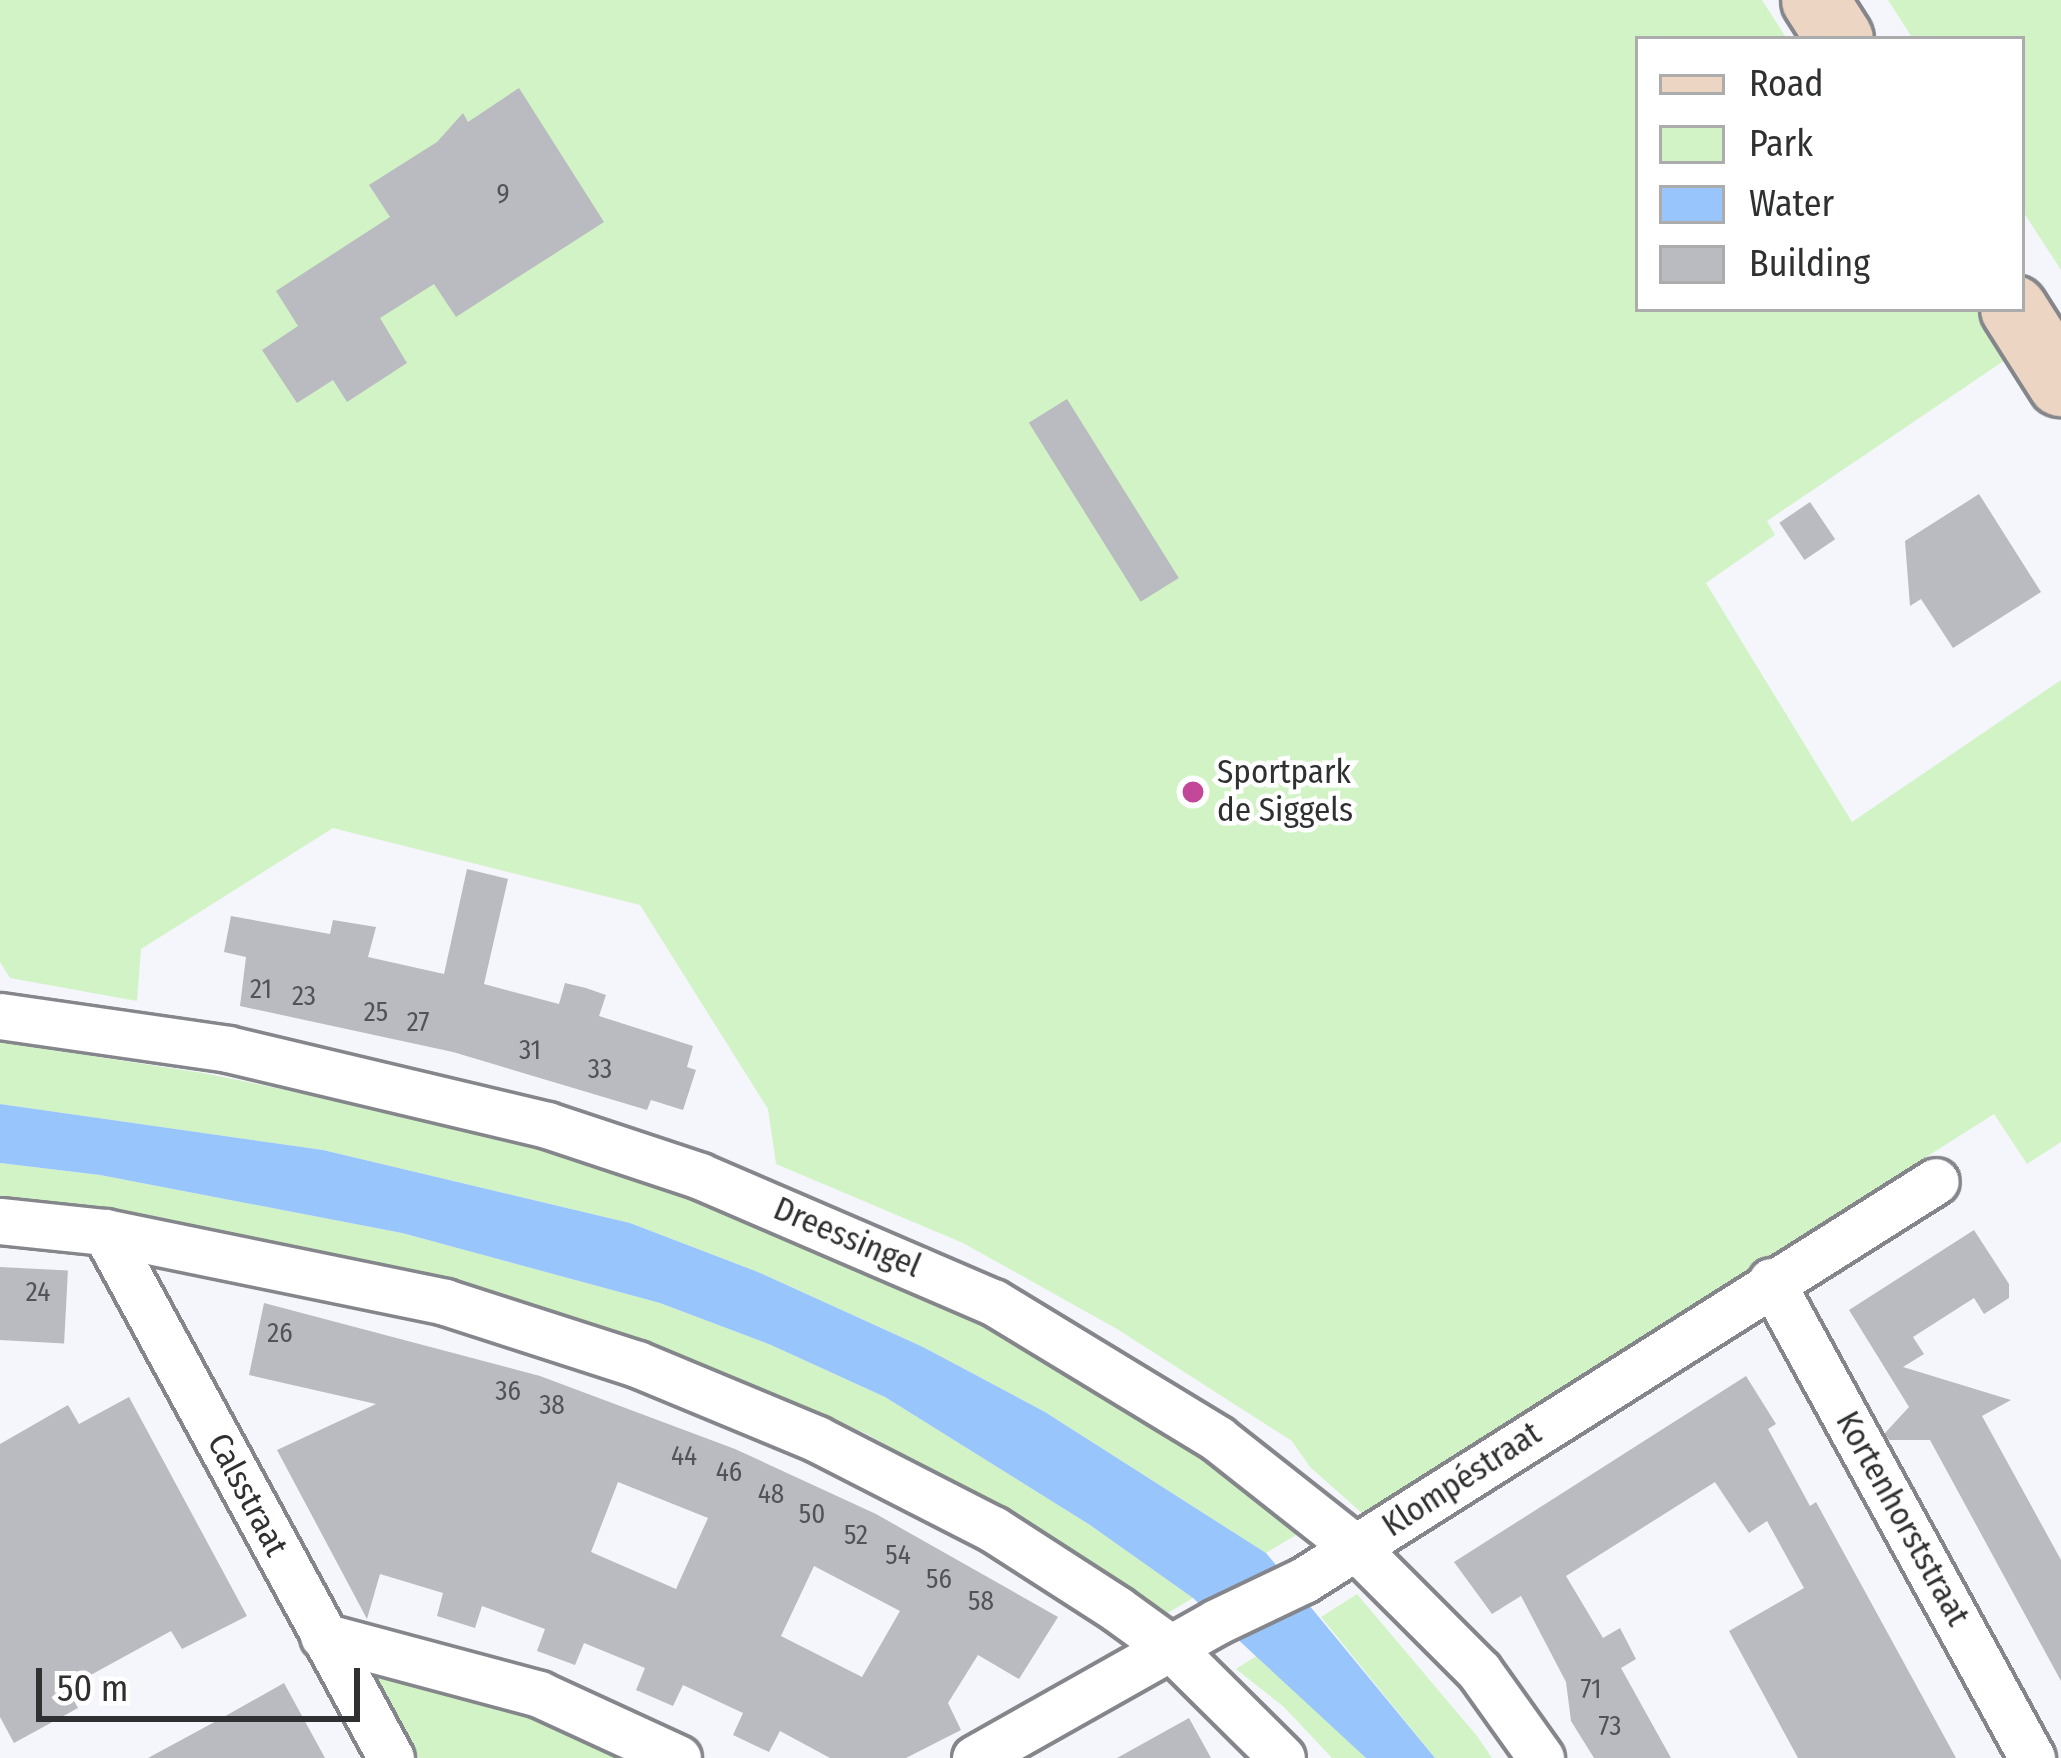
<!DOCTYPE html>
<html>
<head>
<meta charset="utf-8">
<style>
	body { margin:0 }
	#map { position:relative; width:2061px; height:1758px; overflow:hidden; background:#f4f6fb; font-family:"Fira Sans Condensed",sans-serif }
	div>[style] { position:absolute }
	.green>* { inset:0; background:#d2f3c6 }
	.water>* { inset:0; background:#99c5fd }
	.building>* { inset:0; background:#b9bbc0; transform-origin:0 0 }
	.roads { filter:drop-shadow(3px 0 #84868b) drop-shadow(-3px 0 #84868b) drop-shadow(0 3px #84868b) drop-shadow(0 -3px #84868b) }
	.street>* { height:45px; margin:-22.5px; padding:0 22.5px; transform-origin:22.5px; border-radius:22.5px; background:#fff }
	.secondary>* { height:66px; margin:-33px; padding:0 33px; transform-origin:33px; border-radius:33px; background:#ecd6c3 }
	.dots>* { width:33px; height:33px; translate:-50% -50%; box-sizing:border-box; border:6px solid #fff; border-radius:50% }
	span { translate:-50% -50%; white-space:nowrap; text-align:center; line-height:1.15; -webkit-text-stroke:9px #fff; paint-order:stroke }
	.number-label { font-size:27px; color:#525356 }
	.number-label span { -webkit-text-stroke-width:0 }
	.poi-label { font-size:33px; color:#2f3032 }
	.left { translate:0 -50%; text-align:left }
	.street-label { font-size:33px; color:#2f3032 }
	.legend { position:absolute; left:1635px; top:36px; width:390px; height:276px; box-sizing:border-box; background:#fff; border:3px solid #acacad; margin:0; padding:15px 21px; list-style:none; font-size:36px; color:#2f3032 }
	.legend li { display:flex; align-items:center; gap:24px; height:60px }
	.legend b { width:60px; border:3px solid #acacad }
	.scale { position:absolute; left:36px; top:1668px; width:324px; height:54px; box-sizing:border-box; border:6px solid #2f3032; border-top:0; padding-left:15px; font-size:36px; line-height:42px; white-space:nowrap; color:#2f3032; -webkit-text-stroke:9px #fff; paint-order:stroke }
</style>
</head>
<body>
<div id="map">
	<div class="green">
		<i style="clip-path:polygon(0 0,1762px 0,1787px 39px,1638px 39px,1638px 309px,1981px 309px,2011px 356px,1767px 521px,1775px 535px,1706px 583px,1852px 822px,2061px 680px,2061px 1142px,2027px 1164px,1994px 1114px,1363px 1514px,1310px 1467px,1292px 1441px,1117px 1329px,963px 1243px,776px 1164px,768px 1109px,640px 905px,333px 828px,141px 949px,137px 1001px,10px 978px,0 962px)"></i>
		<i style="clip-path:polygon(1888px 0,2061px 0,2061px 270px,2022px 210px,2022px 39px,1913px 39px)"></i>
		<i style="clip-path:polygon(0 1042px,203px 1073px,447px 1123px,655px 1184px,767px 1224px,936px 1296px,1006px 1334px,1173px 1434px,1308px 1528px,1266px 1553px,1045px 1412px,923px 1347px,758px 1272px,630px 1223px,323px 1150px,0 1104px)"></i>
		<i style="clip-path:polygon(0 1163px,100px 1175px,402px 1233px,660px 1303px,771px 1345px,885px 1397px,1090px 1525px,1193px 1598px,1166px 1614px,1007px 1514px,867px 1434px,712px 1368px,406px 1272px,176px 1224px,0 1198px)"></i>
		<i style="clip-path:polygon(1357px 1594px,1477px 1736px,1492px 1758px,1435px 1758px,1321px 1617px)"></i>
		<i style="clip-path:polygon(1258px 1655px,1354px 1742px,1366px 1758px,1332px 1758px,1284px 1707px,1236px 1669px)"></i>
		<i style="clip-path:polygon(370px 1669px,517px 1710px,638px 1758px,419px 1758px)"></i>
	</div>
	<div class="water">
		<i style="clip-path:polygon(0 1104px,323px 1150px,630px 1223px,758px 1272px,923px 1347px,1045px 1412px,1266px 1553px,1435px 1758px,1366px 1758px,1193px 1598px,1090px 1525px,885px 1397px,771px 1345px,660px 1303px,402px 1233px,100px 1175px,0 1163px)"></i>
	</div>
	<div class="building">
		<i style="clip-path:polygon(519px 88px,604px 222px,456px 317px,434px 284px,380px 318px,407px 363px,347px 402px,333px 380px,297px 403px,262px 350px,298px 326px,276px 291px,390px 217px,369px 185px,437px 142px,463px 113px,468px 122px)"></i>
		<i style="left:1067px;top:399px;width:211px;height:45px;rotate:58deg"></i>
		<i style="clip-path:polygon(1979px 494px,2041px 592px,1953px 648px,1921px 599px,1910px 606px,1905px 541px)"></i>
		<i style="left:1810px;top:502px;width:45px;height:37px;rotate:56deg"></i>
		<i style="clip-path:polygon(467px 869px,508px 879px,484px 984px,559px 1004px,565px 983px,586px 988px,606px 995px,599px 1016px,693px 1046px,687px 1067px,696px 1070px,683px 1110px,651px 1100px,647px 1110px,453px 1052px,240px 1006px,246px 957px,224px 952px,231px 916px,330px 934px,333px 920px,376px 927px,368px 957px,444px 974px)"></i>
		<i style="clip-path:polygon(1974px 1230px,2009px 1284px,2009px 1298px,1984px 1314px,1974px 1298px,1913px 1337px,1924px 1354px,1903px 1367px,2011px 1400px,1982px 1416px,2061px 1560px,2061px 1681px,1930px 1440px,1889px 1440px,1885px 1433px,1909px 1407px,1849px 1310px)"></i>
		<i style="left:0;top:1267px;width:68px;height:73px;rotate:3deg"></i>
		<i style="clip-path:polygon(evenodd,264px 1303px,540px 1376px,735px 1449px,876px 1514px,1058px 1617px,1019px 1679px,978px 1655px,948px 1703px,961px 1730px,906px 1758px,830px 1758px,780px 1731px,769px 1752px,733px 1735px,743px 1713px,683px 1685px,673px 1706px,636px 1690px,645px 1668px,584px 1643px,575px 1665px,537px 1651px,545px 1629px,482px 1606px,475px 1628px,437px 1616px,443px 1593px,380px 1574px,367px 1619px,277px 1450px,376px 1404px,249px 1375px,264px 1303px,618px 1482px,708px 1518px,676px 1589px,591px 1552px,618px 1482px,264px 1303px,814px 1566px,900px 1611px,862px 1677px,781px 1636px,814px 1566px)"></i>
		<i style="clip-path:polygon(1746px 1376px,1776px 1424px,1768px 1429px,1810px 1506px,1816px 1502px,1956px 1758px,1798px 1758px,1729px 1631px,1804px 1588px,1767px 1521px,1749px 1533px,1715px 1482px,1566px 1576px,1603px 1638px,1620px 1628px,1636px 1659px,1621px 1668px,1671px 1758px,1594px 1758px,1571px 1721px,1566px 1682px,1521px 1596px,1492px 1614px,1454px 1562px)"></i>
		<i style="clip-path:polygon(129px 1397px,247px 1616px,182px 1649px,171px 1631px,67px 1688px,78px 1708px,14px 1743px,0 1717px,0 1444px,68px 1405px,79px 1424px)"></i>
		<i style="clip-path:polygon(284px 1683px,325px 1758px,148px 1758px,220px 1719px)"></i>
		<i style="clip-path:polygon(1189px 1718px,1211px 1758px,1117px 1758px)"></i>
	</div>
	<div class="roads">
		<div class="street">
			<i style="left:0;top:1016px;width:230px;rotate:8.2deg"></i>
			<i style="left:228px;top:1049px;width:328px;rotate:13.4deg"></i>
			<i style="left:547px;top:1125px;width:161px;rotate:18.4deg"></i>
			<i style="left:700px;top:1176px;width:319px;rotate:23.3deg"></i>
			<i style="left:993px;top:1302px;width:263px;rotate:31.3deg"></i>
			<i style="left:1218px;top:1439px;width:176px;rotate:38.3deg"></i>
			<i style="left:1356px;top:1548px;width:174px;rotate:45deg"></i>
			<i style="left:1479px;top:1671px;width:107px;rotate:54.5deg"></i>
			<i style="left:0;top:1221px;width:106px;rotate:6deg"></i>
			<i style="left:105px;top:1232px;width:347px;rotate:11.6deg"></i>
			<i style="left:445px;top:1302px;width:202px;rotate:17.9deg"></i>
			<i style="left:637px;top:1364px;width:195px;rotate:22.6deg"></i>
			<i style="left:817px;top:1439px;width:198px;rotate:27.1deg"></i>
			<i style="left:993px;top:1529px;width:148px;rotate:32.8deg"></i>
			<i style="left:1117px;top:1609px;width:67px;rotate:35.8deg"></i>
			<i style="left:1171px;top:1648px;width:156px;rotate:44.7deg"></i>
			<i style="left:105px;top:1232px;width:599px;rotate:61.47deg"></i>
			<i style="left:1771px;top:1281px;width:544px;rotate:61.31deg"></i>
			<i style="left:323px;top:1636px;width:224px;rotate:15deg"></i>
			<i style="left:539px;top:1694px;width:153px;rotate:24.7deg"></i>
			<i style="left:975px;top:1758px;width:277px;rotate:-29.4deg"></i>
			<i style="left:1216px;top:1622px;width:98px;rotate:-25.5deg"></i>
			<i style="left:1304px;top:1580px;width:747px;rotate:-32.27deg"></i>
		</div>
		<div class="secondary">
			<i style="left:1815px;top:0;width:46px;rotate:57.3deg"></i>
			<i style="left:2014px;top:309px;width:88px;rotate:57.6deg"></i>
		</div>
	</div>
	<div class="dots">
		<i style="left:1193px;top:792px;background:#c34798"></i>
	</div>
	<div class="number-label">
		<span style="left:503px;top:195px">9</span>
		<span style="left:261px;top:990px">21</span>
		<span style="left:304px;top:997px">23</span>
		<span style="left:376px;top:1013px">25</span>
		<span style="left:418px;top:1023px">27</span>
		<span style="left:530px;top:1051px">31</span>
		<span style="left:600px;top:1070px">33</span>
		<span style="left:38px;top:1293px">24</span>
		<span style="left:280px;top:1334px">26</span>
		<span style="left:508px;top:1392px">36</span>
		<span style="left:552px;top:1406px">38</span>
		<span style="left:684px;top:1457px">44</span>
		<span style="left:729px;top:1473px">46</span>
		<span style="left:771px;top:1495px">48</span>
		<span style="left:812px;top:1515px">50</span>
		<span style="left:856px;top:1536px">52</span>
		<span style="left:898px;top:1556px">54</span>
		<span style="left:939px;top:1580px">56</span>
		<span style="left:981px;top:1602px">58</span>
		<span style="left:1591px;top:1690px">71</span>
		<span style="left:1610px;top:1727px">73</span>
	</div>
	<div class="poi-label">
		<span class="left" style="left:1217px;top:792px">Sportpark<br>de Siggels</span>
	</div>
	<div class="street-label">
		<span style="left:847px;top:1238px;rotate:23deg">Dreessingel</span>
		<span style="left:1462px;top:1480px;rotate:-33deg">Klompéstraat</span>
		<span style="left:247px;top:1495px;rotate:62deg">Calsstraat</span>
		<span style="left:1902px;top:1519px;rotate:61deg">Kortenhorststraat</span>
	</div>
	<ul class="legend">
	<li><b style="height:15px;background:#ecd6c3"></b>Road</li>
	<li><b style="height:33px;background:#d2f3c6"></b>Park</li>
	<li><b style="height:33px;background:#99c5fd"></b>Water</li>
	<li><b style="height:33px;background:#b9bbc0"></b>Building</li>
	</ul>
	<div class="scale">50 m</div>
</div>
</body>
</html>
